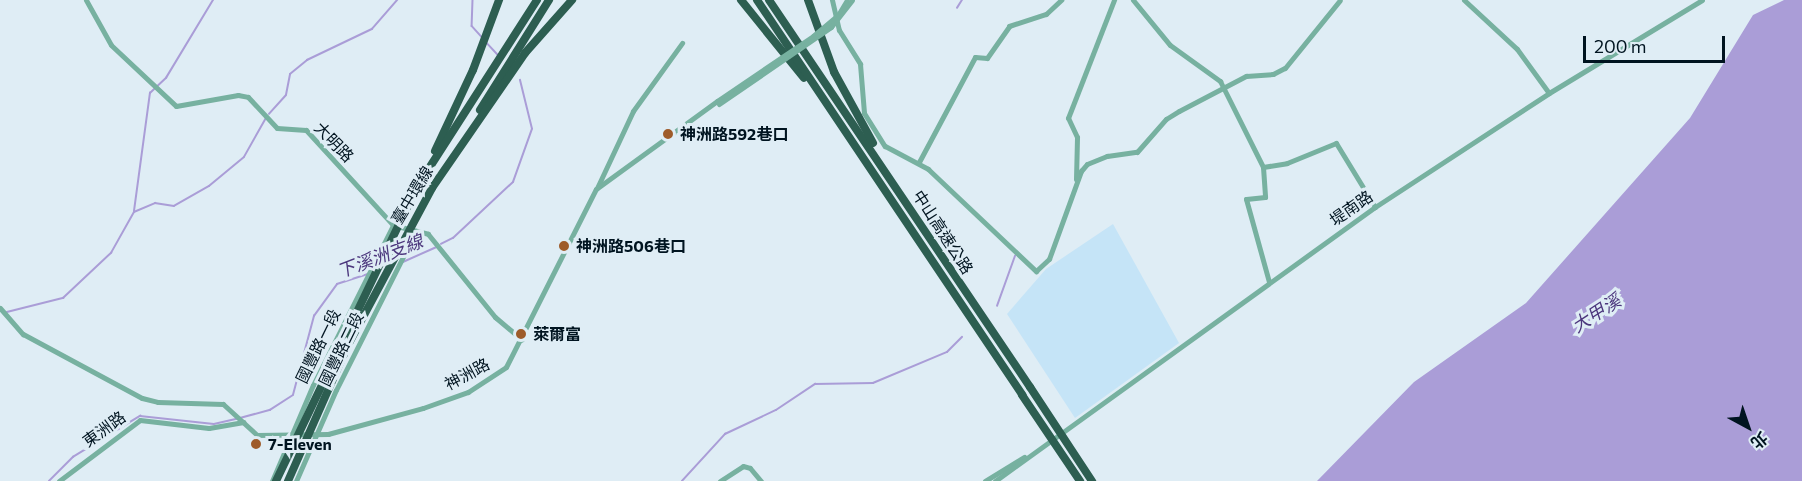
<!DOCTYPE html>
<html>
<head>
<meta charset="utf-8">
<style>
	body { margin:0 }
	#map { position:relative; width:1802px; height:481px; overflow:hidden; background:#dfedf5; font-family:Commissioner,"Noto Sans TC",sans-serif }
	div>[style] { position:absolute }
	.built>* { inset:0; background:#c5e4f7 }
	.water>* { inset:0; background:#aa9dd7 }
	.stream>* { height:1.5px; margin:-0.75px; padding:0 0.75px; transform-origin:0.75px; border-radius:0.75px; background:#aa9dd7 }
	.minor>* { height:5px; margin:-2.5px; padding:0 2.5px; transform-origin:2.5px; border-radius:2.5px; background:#77b1a0 }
	.highway>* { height:8px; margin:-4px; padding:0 4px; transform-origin:4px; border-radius:4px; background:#2d5e51 }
	.minor-bridge>* { height:5px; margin:-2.5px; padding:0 2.5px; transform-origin:2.5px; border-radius:2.5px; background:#77b1a0 }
	.highway-bridge>* { height:8px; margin:-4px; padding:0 4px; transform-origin:4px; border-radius:4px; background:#2d5e51 }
	.dots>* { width:16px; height:16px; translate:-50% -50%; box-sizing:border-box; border:3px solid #dfedf5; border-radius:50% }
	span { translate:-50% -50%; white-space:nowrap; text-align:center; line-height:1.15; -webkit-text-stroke:6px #dfedf5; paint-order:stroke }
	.poi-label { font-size:16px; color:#001420; font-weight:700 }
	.left { translate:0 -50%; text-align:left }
	.street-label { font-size:16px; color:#001420 }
	.water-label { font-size:18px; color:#4c377d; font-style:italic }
	.north { position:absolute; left:1718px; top:397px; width:60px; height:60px; -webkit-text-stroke:4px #dfedf5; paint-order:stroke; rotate:140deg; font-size:16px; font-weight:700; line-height:24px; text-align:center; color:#001420 }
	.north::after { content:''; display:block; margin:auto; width:21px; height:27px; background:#001420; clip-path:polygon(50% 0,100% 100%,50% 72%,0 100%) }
	.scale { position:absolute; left:1583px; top:36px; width:142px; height:27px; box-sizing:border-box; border:3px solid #001420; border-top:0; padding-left:8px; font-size:18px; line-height:21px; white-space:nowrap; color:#001420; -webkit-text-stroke:4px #dfedf5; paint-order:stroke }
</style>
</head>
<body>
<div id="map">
	<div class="built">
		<i style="clip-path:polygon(1113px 224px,1179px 343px,1075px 418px,1007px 314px,1046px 269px)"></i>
	</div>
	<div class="water">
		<i style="clip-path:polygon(1784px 0,1802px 0,1802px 481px,1317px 481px,1414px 382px,1526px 303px,1690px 118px,1753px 15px)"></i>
	</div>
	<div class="stream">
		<i style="left:473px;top:0;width:26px;rotate:92deg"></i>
		<i style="left:472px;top:26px;width:15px;rotate:48deg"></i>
		<i style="left:957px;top:8px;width:9px;rotate:-58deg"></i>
		<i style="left:487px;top:43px;width:16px;rotate:47deg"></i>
		<i style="left:269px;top:114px;width:25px;rotate:-48deg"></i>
		<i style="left:286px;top:95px;width:21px;rotate:-79deg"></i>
		<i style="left:290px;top:74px;width:22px;rotate:-39deg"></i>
		<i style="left:307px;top:60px;width:72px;rotate:-25.5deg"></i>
		<i style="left:372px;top:29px;width:38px;rotate:-49deg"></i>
		<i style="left:134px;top:211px;width:119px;rotate:-82.3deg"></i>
		<i style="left:150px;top:93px;width:22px;rotate:-43deg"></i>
		<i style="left:166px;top:78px;width:91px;rotate:-58.9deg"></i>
		<i style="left:441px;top:244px;width:13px;rotate:-27deg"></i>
		<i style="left:453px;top:238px;width:82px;rotate:-43deg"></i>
		<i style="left:513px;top:182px;width:56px;rotate:-70.3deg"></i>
		<i style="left:532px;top:129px;width:50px;rotate:-103.8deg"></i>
		<i style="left:403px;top:262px;width:37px;rotate:-24deg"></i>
		<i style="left:997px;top:306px;width:53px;rotate:-70.2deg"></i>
		<i style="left:7px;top:312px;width:58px;rotate:-14deg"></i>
		<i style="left:63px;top:298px;width:66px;rotate:-43.2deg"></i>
		<i style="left:111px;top:253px;width:47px;rotate:-60.7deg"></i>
		<i style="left:134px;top:212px;width:23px;rotate:-23deg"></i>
		<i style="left:155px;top:203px;width:19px;rotate:9deg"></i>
		<i style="left:174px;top:206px;width:40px;rotate:-29.7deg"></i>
		<i style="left:209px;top:186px;width:45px;rotate:-39.6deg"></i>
		<i style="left:244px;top:157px;width:45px;rotate:-60.6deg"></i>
		<i style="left:240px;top:418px;width:31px;rotate:-15deg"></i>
		<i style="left:270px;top:410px;width:27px;rotate:-33deg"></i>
		<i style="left:293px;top:395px;width:82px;rotate:-75.1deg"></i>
		<i style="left:314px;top:316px;width:39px;rotate:-54deg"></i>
		<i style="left:337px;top:284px;width:32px;rotate:-18deg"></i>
		<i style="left:49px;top:481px;width:34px;rotate:-45deg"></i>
		<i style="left:73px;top:457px;width:79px;rotate:-31.5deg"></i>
		<i style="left:140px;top:416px;width:74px;rotate:6.2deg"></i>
		<i style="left:214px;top:424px;width:23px;rotate:-13deg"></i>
		<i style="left:682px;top:481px;width:64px;rotate:-47.5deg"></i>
		<i style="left:725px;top:434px;width:56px;rotate:-25.2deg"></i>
		<i style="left:776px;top:410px;width:47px;rotate:-33.7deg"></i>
		<i style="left:815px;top:384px;width:58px;rotate:-1deg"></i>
		<i style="left:873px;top:383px;width:80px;rotate:-22.7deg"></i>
		<i style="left:947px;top:352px;width:21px;rotate:-45deg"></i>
	</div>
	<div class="minor">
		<i style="left:86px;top:0;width:51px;rotate:60.9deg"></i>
		<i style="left:111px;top:45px;width:89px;rotate:43.2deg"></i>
		<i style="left:176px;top:106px;width:63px;rotate:-10.1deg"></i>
		<i style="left:238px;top:95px;width:10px;rotate:11deg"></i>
		<i style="left:248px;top:97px;width:42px;rotate:46.9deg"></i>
		<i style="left:277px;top:128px;width:29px;rotate:4deg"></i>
		<i style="left:306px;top:130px;width:129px;rotate:47.5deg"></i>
		<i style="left:393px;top:225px;width:36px;rotate:14deg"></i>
		<i style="left:428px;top:234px;width:107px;rotate:51.1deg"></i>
		<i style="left:495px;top:317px;width:35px;rotate:40deg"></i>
		<i style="left:832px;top:0;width:31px;rotate:77deg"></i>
		<i style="left:839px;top:30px;width:40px;rotate:58deg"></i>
		<i style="left:860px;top:64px;width:49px;rotate:85.3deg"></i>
		<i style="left:864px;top:113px;width:39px;rotate:58deg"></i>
		<i style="left:885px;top:146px;width:49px;rotate:28.1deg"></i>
		<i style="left:928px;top:169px;width:149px;rotate:43.4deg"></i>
		<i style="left:1036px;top:271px;width:18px;rotate:-43deg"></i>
		<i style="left:1049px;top:259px;width:94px;rotate:-70deg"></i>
		<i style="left:1081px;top:171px;width:9px;rotate:-49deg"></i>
		<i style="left:1087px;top:164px;width:22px;rotate:-22deg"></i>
		<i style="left:1107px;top:156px;width:30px;rotate:-8deg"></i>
		<i style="left:1137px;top:152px;width:44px;rotate:-48.7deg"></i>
		<i style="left:1166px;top:119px;width:15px;rotate:-32deg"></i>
		<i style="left:1179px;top:111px;width:76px;rotate:-27.6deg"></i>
		<i style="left:1246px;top:76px;width:27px;rotate:-4deg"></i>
		<i style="left:1273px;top:74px;width:13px;rotate:-27deg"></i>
		<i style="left:1285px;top:68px;width:87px;rotate:-51deg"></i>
		<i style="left:1133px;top:0;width:58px;rotate:50.6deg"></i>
		<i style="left:1170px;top:45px;width:62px;rotate:35.8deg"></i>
		<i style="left:1220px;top:81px;width:96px;rotate:63.4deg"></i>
		<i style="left:1263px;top:167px;width:30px;rotate:86deg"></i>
		<i style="left:1265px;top:197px;width:19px;rotate:174deg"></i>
		<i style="left:1246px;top:199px;width:86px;rotate:74.5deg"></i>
		<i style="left:1464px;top:0;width:72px;rotate:42.8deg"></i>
		<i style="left:1517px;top:49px;width:54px;rotate:54deg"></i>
		<i style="left:919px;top:162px;width:119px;rotate:-61.9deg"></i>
		<i style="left:975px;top:57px;width:12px;rotate:5deg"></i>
		<i style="left:987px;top:58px;width:39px;rotate:-55deg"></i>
		<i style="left:1009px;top:26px;width:39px;rotate:-18deg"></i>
		<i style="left:1046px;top:14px;width:21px;rotate:-43deg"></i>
		<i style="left:1263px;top:167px;width:24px;rotate:-9deg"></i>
		<i style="left:1287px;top:163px;width:53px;rotate:-22.2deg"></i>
		<i style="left:1336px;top:143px;width:75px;rotate:58.6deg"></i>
		<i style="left:1076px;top:179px;width:42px;rotate:-88.6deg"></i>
		<i style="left:1077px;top:137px;width:21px;rotate:-115deg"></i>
		<i style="left:1068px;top:118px;width:127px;rotate:-68.7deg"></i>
		<i style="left:597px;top:188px;width:85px;rotate:-64.9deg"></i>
		<i style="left:633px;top:111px;width:84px;rotate:-54.2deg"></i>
		<i style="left:0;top:308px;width:35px;rotate:49deg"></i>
		<i style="left:23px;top:334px;width:135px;rotate:28.3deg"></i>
		<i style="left:142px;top:398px;width:16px;rotate:14deg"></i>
		<i style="left:158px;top:402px;width:65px;rotate:1.8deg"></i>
		<i style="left:223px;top:404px;width:46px;rotate:42.4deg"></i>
		<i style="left:257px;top:435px;width:71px;rotate:-0.8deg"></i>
		<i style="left:328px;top:434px;width:98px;rotate:-15.3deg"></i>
		<i style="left:423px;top:408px;width:48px;rotate:-19.6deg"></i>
		<i style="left:468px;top:392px;width:45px;rotate:-33.3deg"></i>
		<i style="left:506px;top:367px;width:199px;rotate:-63.2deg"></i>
		<i style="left:596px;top:189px;width:150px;rotate:-36deg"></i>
		<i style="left:59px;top:481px;width:101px;rotate:-37deg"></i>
		<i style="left:140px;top:420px;width:69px;rotate:6.6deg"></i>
		<i style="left:209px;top:428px;width:35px;rotate:-10deg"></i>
		<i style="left:272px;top:481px;width:104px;rotate:-66.9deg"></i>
		<i style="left:313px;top:385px;width:179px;rotate:-63.4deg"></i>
		<i style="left:296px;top:481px;width:99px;rotate:-66.3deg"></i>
		<i style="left:336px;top:390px;width:178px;rotate:-63.3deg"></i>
		<i style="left:720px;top:481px;width:27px;rotate:-33deg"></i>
		<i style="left:743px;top:466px;width:7px;rotate:16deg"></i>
		<i style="left:750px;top:468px;width:17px;rotate:50deg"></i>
		<i style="left:985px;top:481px;width:46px;rotate:-31.6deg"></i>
		<i style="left:995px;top:481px;width:468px;rotate:-35.8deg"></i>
		<i style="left:1375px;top:207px;width:208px;rotate:-33.2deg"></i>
		<i style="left:1549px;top:93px;width:179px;rotate:-31.3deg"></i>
	</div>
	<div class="highway">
		<i style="left:741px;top:0;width:100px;rotate:51.1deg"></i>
		<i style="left:757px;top:0;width:476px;rotate:56.1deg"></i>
		<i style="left:769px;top:0;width:467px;rotate:56deg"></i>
		<i style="left:808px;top:0;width:77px;rotate:70.1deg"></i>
		<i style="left:834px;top:72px;width:81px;rotate:61.2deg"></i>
		<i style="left:480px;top:110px;width:130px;rotate:-57.9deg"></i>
		<i style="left:435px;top:151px;width:89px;rotate:-64.9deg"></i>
		<i style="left:473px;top:70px;width:75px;rotate:-69.6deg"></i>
		<i style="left:417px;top:187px;width:222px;rotate:-57.3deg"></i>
		<i style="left:432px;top:188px;width:164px;rotate:-55.4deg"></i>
		<i style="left:525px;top:53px;width:71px;rotate:-48.4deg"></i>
	</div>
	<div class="minor-bridge">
		<i style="left:717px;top:101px;width:116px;rotate:-34.1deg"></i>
		<i style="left:813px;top:36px;width:33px;rotate:-40deg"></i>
		<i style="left:838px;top:15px;width:17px;rotate:-59deg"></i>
		<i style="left:719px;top:104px;width:136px;rotate:-34.5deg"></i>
		<i style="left:831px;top:27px;width:34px;rotate:-52deg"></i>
	</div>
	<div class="highway-bridge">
		<i style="left:1030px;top:387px;width:113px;rotate:56.6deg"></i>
		<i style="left:1022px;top:395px;width:104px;rotate:56deg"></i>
		<i style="left:276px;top:481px;width:326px;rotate:-64.4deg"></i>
		<i style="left:288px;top:481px;width:151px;rotate:-66.2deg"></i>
		<i style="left:349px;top:343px;width:176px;rotate:-61.8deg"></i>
	</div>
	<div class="dots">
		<i style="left:668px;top:134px;background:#9e5b2a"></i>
		<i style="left:564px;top:246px;background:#9e5b2a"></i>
		<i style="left:521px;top:334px;background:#9e5b2a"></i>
		<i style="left:256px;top:444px;background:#9e5b2a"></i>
	</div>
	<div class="poi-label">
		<span class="left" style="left:680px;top:134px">神洲路592巷口</span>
		<span class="left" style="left:576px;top:246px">神洲路506巷口</span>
		<span class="left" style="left:533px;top:334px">萊爾富</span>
		<span class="left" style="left:268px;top:444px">7-Eleven</span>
	</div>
	<div class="street-label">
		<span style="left:334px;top:142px;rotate:46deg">大明路</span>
		<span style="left:412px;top:195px;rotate:-59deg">臺中環線</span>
		<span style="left:1351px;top:208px;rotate:-35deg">堤南路</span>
		<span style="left:943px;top:232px;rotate:57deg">中山高速公路</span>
		<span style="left:318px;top:346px;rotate:-64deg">國豐路一段</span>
		<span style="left:341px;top:349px;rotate:-64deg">國豐路二段</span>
		<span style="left:467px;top:374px;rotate:-28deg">神洲路</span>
		<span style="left:104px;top:429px;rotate:-36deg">東洲路</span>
	</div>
	<div class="water-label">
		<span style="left:380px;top:256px;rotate:-21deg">下溪洲支線</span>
		<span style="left:1596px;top:313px;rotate:-33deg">大甲溪</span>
	</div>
	<div class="north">北</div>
	<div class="scale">200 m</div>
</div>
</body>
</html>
